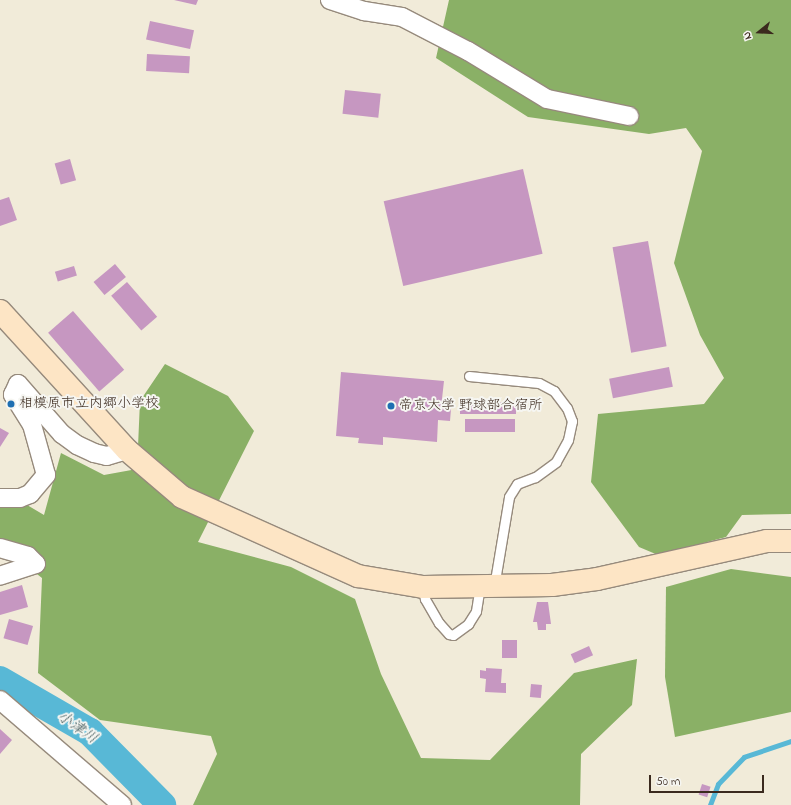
<!DOCTYPE html>
<html>
<head>
<meta charset="utf-8">
<style>
	body { margin:0 }
	#map { position:relative; width:791px; height:805px; overflow:hidden; background:#f1ebd9; font-family:"Indie Flower","Klee One",sans-serif }
	div>[style] { position:absolute }
	.forest>* { inset:0; background:#8ab066 }
	.stream>* { height:4.5px; margin:-2.25px; padding:0 2.25px; transform-origin:2.25px; border-radius:2.25px; background:#58b8d6 }
	.river>* { height:28px; margin:-14px; padding:0 14px; transform-origin:14px; border-radius:14px; background:#58b8d6 }
	.building>* { inset:0; background:#c697c1; transform-origin:0 0 }
	.roads { filter:drop-shadow(1px 0 #968a7c) drop-shadow(-1px 0 #968a7c) drop-shadow(0 1px #968a7c) drop-shadow(0 -1px #968a7c) }
	.lane>* { height:9px; margin:-4.5px; padding:0 4.5px; transform-origin:4.5px; border-radius:4.5px; background:#fff }
	.street>* { height:18px; margin:-9px; padding:0 9px; transform-origin:9px; border-radius:9px; background:#fff }
	.secondary>* { height:22px; margin:-11px; padding:0 11px; transform-origin:11px; border-radius:11px; background:#fde5c5 }
	.dots>* { width:11px; height:11px; translate:-50% -50%; box-sizing:border-box; border:2px solid #f6f6f2; border-radius:50% }
	span { translate:-50% -50%; white-space:nowrap; text-align:center; line-height:1.15; -webkit-text-stroke:4px #f6f6f2; paint-order:stroke }
	.poi-label { font-size:14px; color:#3b2a1e }
	.left { translate:0 -50%; text-align:left }
	.water-label { font-size:15px; color:#455c5e; font-style:italic }
	.north { position:absolute; left:739px; top:12px; width:40px; height:40px; -webkit-text-stroke:3px #f6f6f2; paint-order:stroke; rotate:252deg; font-size:11px; font-weight:700; line-height:16px; text-align:center; color:#3b2a1e }
	.north::after { content:''; display:block; margin:auto; width:14px; height:18px; background:#3b2a1e; clip-path:polygon(50% 0,100% 100%,50% 72%,0 100%) }
	.scale { position:absolute; left:649px; top:775px; width:115px; height:18px; box-sizing:border-box; border:2px solid #3b2a1e; border-top:0; padding-left:5px; font-size:12px; line-height:14px; white-space:nowrap; color:#3b2a1e; -webkit-text-stroke:3px #f6f6f2; paint-order:stroke }
</style>
</head>
<body>
<div id="map">
	<div class="forest">
		<i style="clip-path:polygon(449px 0,791px 0,791px 514px,742px 515px,726px 537px,658px 555px,639px 547px,591px 482px,598px 414px,704px 404px,724px 378px,700px 335px,674px 263px,702px 151px,686px 128px,649px 134px,528px 117px,436px 58px)"></i>
		<i style="clip-path:polygon(165px 364px,228px 396px,254px 431px,198px 542px,291px 567px,355px 599px,381px 674px,421px 758px,490px 760px,574px 673px,637px 659px,632px 705px,581px 754px,580px 805px,193px 805px,217px 754px,211px 736px,100px 720px,38px 673px,42px 578px,0 545px,0 489px,44px 515px,61px 453px,104px 475px,137px 469px,140px 401px)"></i>
		<i style="clip-path:polygon(731px 569px,791px 577px,791px 712px,675px 737px,665px 677px,666px 587px)"></i>
	</div>
	<div class="stream">
		<i style="left:710px;top:805px;width:22px;rotate:-69deg"></i>
		<i style="left:718px;top:784px;width:37px;rotate:-46deg"></i>
		<i style="left:744px;top:757px;width:50px;rotate:-18.8deg"></i>
	</div>
	<div class="river">
		<i style="left:0;top:680px;width:104px;rotate:30deg"></i>
		<i style="left:90px;top:732px;width:103px;rotate:45.4deg"></i>
	</div>
	<div class="building">
		<i style="clip-path:polygon(174px 0,198px 0,196px 5px)"></i>
		<i style="left:150px;top:21px;width:45px;height:19px;rotate:12deg"></i>
		<i style="left:147px;top:54px;width:43px;height:17px;rotate:3deg"></i>
		<i style="left:345px;top:90px;width:36px;height:24px;rotate:6deg"></i>
		<i style="left:70px;top:159px;width:22px;height:16px;rotate:74deg"></i>
		<i style="left:523px;top:169px;width:87px;height:143px;rotate:77deg"></i>
		<i style="clip-path:polygon(9px 197px,17px 220px,0 226px,0 200px)"></i>
		<i style="left:648px;top:241px;width:107px;height:36px;rotate:80deg"></i>
		<i style="left:115px;top:264px;width:17px;height:28px;rotate:50deg"></i>
		<i style="left:74px;top:266px;width:10px;height:20px;rotate:73deg"></i>
		<i style="left:127px;top:282px;width:46px;height:21px;rotate:49deg"></i>
		<i style="left:73px;top:311px;width:78px;height:33px;rotate:49deg"></i>
		<i style="left:669px;top:367px;width:20px;height:61px;rotate:79deg"></i>
		<i style="clip-path:polygon(341px 372px,444px 381px,441px 408px,451px 409px,450px 421px,438px 420px,437px 442px,383px 437px,383px 445px,358px 443px,359px 438px,336px 436px)"></i>
		<i style="left:516px;top:402px;width:12px;height:56px;rotate:90deg"></i>
		<i style="left:515px;top:419px;width:13px;height:50px;rotate:90deg"></i>
		<i style="clip-path:polygon(0 428px,9px 433px,0 447px)"></i>
		<i style="clip-path:polygon(22px 585px,28px 607px,0 615px,0 592px)"></i>
		<i style="clip-path:polygon(537px 602px,548px 602px,551px 624px,546px 624px,546px 630px,538px 630px,537px 622px,533px 622px)"></i>
		<i style="left:9px;top:619px;width:25px;height:20px;rotate:16deg"></i>
		<i style="left:502px;top:640px;width:15px;height:18px"></i>
		<i style="left:589px;top:646px;width:10px;height:20px;rotate:66deg"></i>
		<i style="clip-path:polygon(486px 668px,502px 669px,501px 683px,506px 683px,506px 693px,485px 692px,486px 679px,480px 678px,480px 670px,486px 671px)"></i>
		<i style="left:531px;top:684px;width:11px;height:13px;rotate:5deg"></i>
		<i style="clip-path:polygon(0 729px,12px 740px,0 754px)"></i>
		<i style="left:702px;top:784px;width:9px;height:11px;rotate:18deg"></i>
	</div>
	<div class="roads">
		<div class="lane">
			<i style="left:469px;top:376px;width:70px;rotate:5.7deg"></i>
			<i style="left:539px;top:383px;width:17px;rotate:28deg"></i>
			<i style="left:554px;top:391px;width:21px;rotate:53deg"></i>
			<i style="left:567px;top:408px;width:14px;rotate:69deg"></i>
			<i style="left:572px;top:421px;width:19px;rotate:102deg"></i>
			<i style="left:568px;top:440px;width:25px;rotate:119deg"></i>
			<i style="left:556px;top:462px;width:26px;rotate:144deg"></i>
			<i style="left:535px;top:477px;width:19px;rotate:159deg"></i>
			<i style="left:517px;top:484px;width:15px;rotate:122deg"></i>
			<i style="left:509px;top:497px;width:91px;rotate:99.5deg"></i>
			<i style="left:423px;top:587px;width:12px;rotate:81deg"></i>
			<i style="left:425px;top:599px;width:28px;rotate:60deg"></i>
			<i style="left:439px;top:623px;width:15px;rotate:48deg"></i>
			<i style="left:449px;top:634px;width:4px;rotate:14deg"></i>
			<i style="left:453px;top:635px;width:19px;rotate:-36deg"></i>
			<i style="left:468px;top:624px;width:15px;rotate:-58deg"></i>
			<i style="left:476px;top:611px;width:24px;rotate:-81deg"></i>
		</div>
		<div class="street">
			<i style="left:330px;top:0;width:36px;rotate:18deg"></i>
			<i style="left:364px;top:11px;width:38px;rotate:9deg"></i>
			<i style="left:402px;top:17px;width:74px;rotate:27.3deg"></i>
			<i style="left:468px;top:51px;width:92px;rotate:31.3deg"></i>
			<i style="left:547px;top:99px;width:84px;rotate:11.7deg"></i>
			<i style="left:0;top:498px;width:20px"></i>
			<i style="left:20px;top:498px;width:11px;rotate:-22deg"></i>
			<i style="left:30px;top:494px;width:25px;rotate:-50deg"></i>
			<i style="left:46px;top:475px;width:52px;rotate:-105.6deg"></i>
			<i style="left:32px;top:425px;width:36px;rotate:-122deg"></i>
			<i style="left:13px;top:395px;width:12px;rotate:-66deg"></i>
			<i style="left:18px;top:384px;width:67px;rotate:48.7deg"></i>
			<i style="left:62px;top:434px;width:19px;rotate:36deg"></i>
			<i style="left:77px;top:445px;width:19px;rotate:25deg"></i>
			<i style="left:94px;top:453px;width:13px;rotate:13deg"></i>
			<i style="left:107px;top:456px;width:21px;rotate:-17deg"></i>
			<i style="left:0;top:548px;width:29px;rotate:16deg"></i>
			<i style="left:28px;top:556px;width:11px;rotate:45deg"></i>
			<i style="left:36px;top:564px;width:38px;rotate:162deg"></i>
			<i style="left:0;top:700px;width:161px;rotate:40.7deg"></i>
		</div>
		<div class="secondary">
			<i style="left:0;top:311px;width:188px;rotate:47.6deg"></i>
			<i style="left:127px;top:450px;width:72px;rotate:40.5deg"></i>
			<i style="left:182px;top:497px;width:193px;rotate:24.2deg"></i>
			<i style="left:358px;top:576px;width:66px;rotate:9.6deg"></i>
			<i style="left:423px;top:587px;width:129px;rotate:-0.9deg"></i>
			<i style="left:552px;top:585px;width:45px;rotate:-7.6deg"></i>
			<i style="left:597px;top:579px;width:174px;rotate:-12.6deg"></i>
			<i style="left:767px;top:541px;width:24px"></i>
		</div>
	</div>
	<div class="dots">
		<i style="left:11px;top:404px;background:#1f6fb2"></i>
		<i style="left:391px;top:406px;background:#1f6fb2"></i>
	</div>
	<div class="poi-label">
		<span class="left" style="left:19px;top:404px">相模原市立内郷小学校</span>
		<span class="left" style="left:399px;top:406px">帝京大学 野球部合宿所</span>
	</div>
	<div class="water-label">
		<span style="left:77px;top:728px;rotate:35deg">小津川</span>
	</div>
	<div class="north">N</div>
	<div class="scale">50 m</div>
</div>
</body>
</html>
